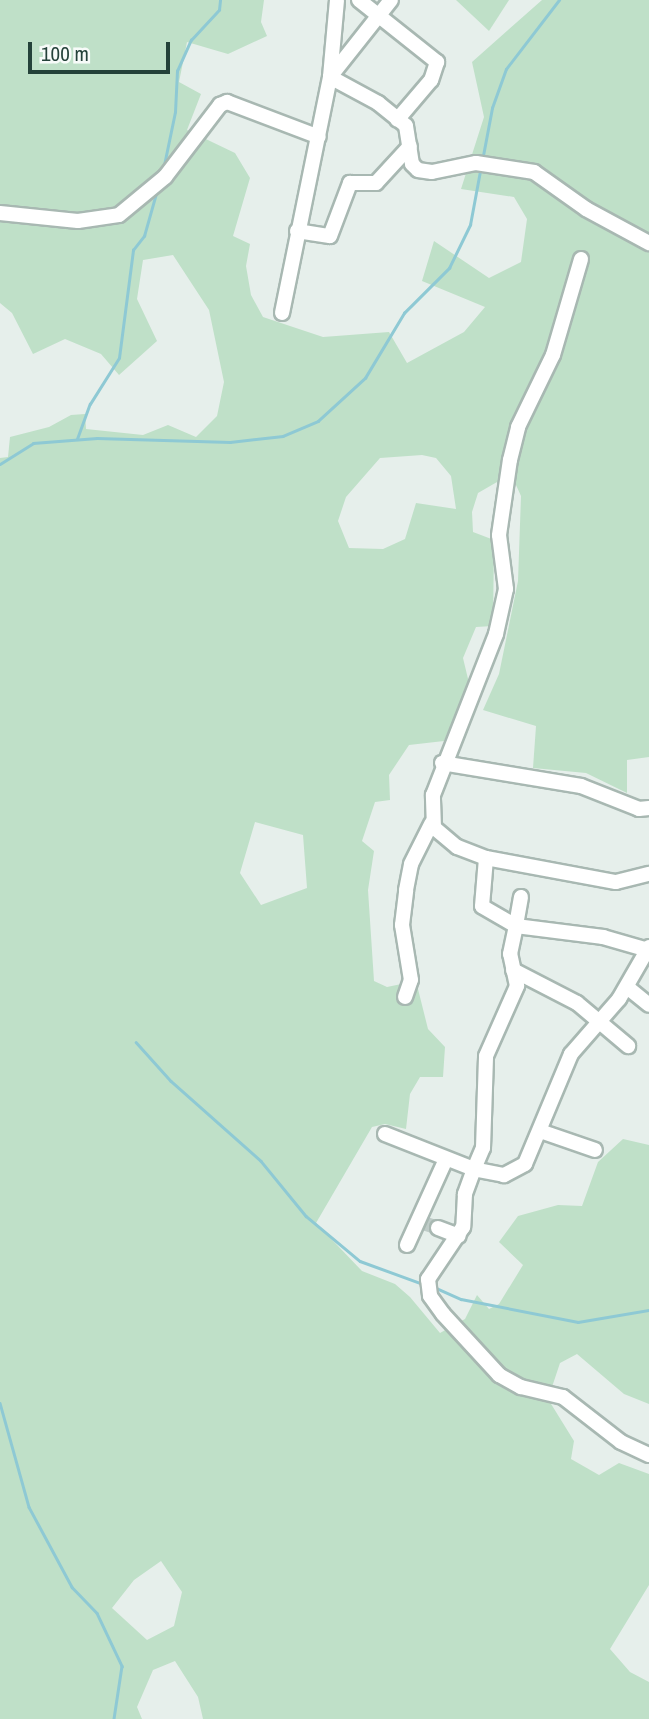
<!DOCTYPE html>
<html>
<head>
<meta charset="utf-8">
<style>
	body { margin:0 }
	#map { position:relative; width:649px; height:1719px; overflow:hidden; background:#e6efeb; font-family:"Archivo Narrow",sans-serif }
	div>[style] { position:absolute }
	.green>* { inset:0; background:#bfe0c8 }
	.stream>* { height:2.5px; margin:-1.25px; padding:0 1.25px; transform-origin:1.25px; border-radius:1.25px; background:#8ec9d4 }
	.minor-tunnel>* { height:14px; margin-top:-7px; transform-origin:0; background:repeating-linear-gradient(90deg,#bfccc8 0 14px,transparent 0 21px) }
	.roads { filter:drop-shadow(2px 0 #a8b8b2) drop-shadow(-2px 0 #a8b8b2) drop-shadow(0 2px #a8b8b2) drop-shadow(0 -2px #a8b8b2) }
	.minor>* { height:14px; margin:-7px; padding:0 7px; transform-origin:7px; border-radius:7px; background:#fff }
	span { translate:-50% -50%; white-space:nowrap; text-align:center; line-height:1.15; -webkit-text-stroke:7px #f7fbf9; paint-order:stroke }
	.scale { position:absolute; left:28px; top:42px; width:142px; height:32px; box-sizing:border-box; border:4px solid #24423a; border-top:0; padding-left:9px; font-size:21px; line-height:24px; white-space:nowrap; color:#24423a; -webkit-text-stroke:5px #f7fbf9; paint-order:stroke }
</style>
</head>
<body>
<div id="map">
	<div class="green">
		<i style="clip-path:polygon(evenodd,0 0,264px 0,261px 22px,267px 36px,228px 54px,187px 42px,179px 82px,201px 94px,187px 130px,235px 153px,250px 178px,233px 236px,250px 244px,246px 266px,251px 295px,263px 317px,323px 337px,389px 332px,407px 363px,464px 332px,485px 307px,422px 281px,434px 241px,489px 278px,521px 262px,527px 219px,514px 197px,461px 189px,484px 117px,472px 62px,542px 0,649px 0,649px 757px,627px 760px,627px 793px,586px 773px,533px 768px,536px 726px,483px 710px,499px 674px,518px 581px,521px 496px,511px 474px,478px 493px,472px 512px,473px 532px,494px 540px,493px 626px,476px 627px,463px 658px,469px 683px,444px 741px,409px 745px,389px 775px,390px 800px,375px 802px,362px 841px,374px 851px,368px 890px,374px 981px,387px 987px,416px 981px,428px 1029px,445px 1047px,443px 1077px,420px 1077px,410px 1094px,406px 1129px,385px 1124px,372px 1127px,316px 1223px,362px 1271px,395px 1284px,410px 1297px,440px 1333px,465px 1319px,477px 1295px,489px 1309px,499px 1304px,523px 1265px,499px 1242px,518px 1216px,558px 1205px,582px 1206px,598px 1162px,623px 1139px,649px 1145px,649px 1404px,624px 1394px,577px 1354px,560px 1363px,548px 1399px,574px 1441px,571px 1459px,599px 1475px,619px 1463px,649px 1474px,649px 1585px,610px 1649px,630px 1672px,649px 1682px,649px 1719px,203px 1719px,198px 1697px,175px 1661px,153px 1670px,137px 1707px,142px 1719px,0 1719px,0 458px,8px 457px,10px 437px,49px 427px,71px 415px,85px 414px,86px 429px,143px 435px,168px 425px,196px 437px,217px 416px,224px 382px,209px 310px,173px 255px,143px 260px,137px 299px,157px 341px,119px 375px,101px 354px,65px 339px,33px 354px,12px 313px,0 303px,0 0,422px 455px,436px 458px,451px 476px,456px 509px,416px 503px,405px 539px,383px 549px,349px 548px,338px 521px,346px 497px,380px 458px,422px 455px,0 0,255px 822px,303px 835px,307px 888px,261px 905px,240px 873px,255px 822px,0 0,161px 1561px,182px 1592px,174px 1626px,147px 1640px,112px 1608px,134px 1580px,161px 1561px)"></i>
		<i style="clip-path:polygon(456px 0,509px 0,489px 31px)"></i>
	</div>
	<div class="stream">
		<i style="left:482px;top:161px;width:54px;rotate:-79.3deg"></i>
		<i style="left:492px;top:108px;width:41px;rotate:-70.3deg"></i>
		<i style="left:506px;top:69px;width:87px;rotate:-52.5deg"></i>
		<i style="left:163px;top:170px;width:59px;rotate:-78.3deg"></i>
		<i style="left:175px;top:112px;width:41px;rotate:-87.2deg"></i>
		<i style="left:177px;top:71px;width:34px;rotate:-66deg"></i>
		<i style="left:191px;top:40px;width:41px;rotate:-47deg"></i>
		<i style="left:219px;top:10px;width:10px;rotate:-84deg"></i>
		<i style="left:77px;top:439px;width:37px;rotate:-70deg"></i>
		<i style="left:90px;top:404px;width:54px;rotate:-57.8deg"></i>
		<i style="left:119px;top:358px;width:109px;rotate:-82.6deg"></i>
		<i style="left:133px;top:250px;width:18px;rotate:-52deg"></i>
		<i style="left:144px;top:236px;width:48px;rotate:-74.2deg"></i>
		<i style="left:0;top:464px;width:39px;rotate:-32deg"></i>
		<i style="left:33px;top:443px;width:64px;rotate:-4.5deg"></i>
		<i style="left:97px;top:438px;width:133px;rotate:1.7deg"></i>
		<i style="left:230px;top:442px;width:53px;rotate:-6.5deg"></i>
		<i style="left:283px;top:436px;width:38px;rotate:-23deg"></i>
		<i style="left:318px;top:421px;width:64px;rotate:-42.5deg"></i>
		<i style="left:365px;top:378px;width:76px;rotate:-59deg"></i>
		<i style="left:404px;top:313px;width:64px;rotate:-45deg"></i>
		<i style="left:449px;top:268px;width:48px;rotate:-64deg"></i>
		<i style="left:470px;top:225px;width:55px;rotate:-79.5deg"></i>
		<i style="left:136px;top:1042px;width:52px;rotate:48.1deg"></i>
		<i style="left:171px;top:1081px;width:120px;rotate:41.6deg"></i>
		<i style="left:261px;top:1161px;width:71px;rotate:50.7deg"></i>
		<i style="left:306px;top:1216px;width:70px;rotate:39.8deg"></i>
		<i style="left:360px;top:1261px;width:67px;rotate:20.1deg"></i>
		<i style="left:436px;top:1288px;width:27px;rotate:24deg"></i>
		<i style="left:461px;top:1299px;width:119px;rotate:11.1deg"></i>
		<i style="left:578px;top:1322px;width:72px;rotate:-9.6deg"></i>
		<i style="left:0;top:1403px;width:108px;rotate:74.4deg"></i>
		<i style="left:29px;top:1507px;width:91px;rotate:61.7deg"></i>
		<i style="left:72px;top:1587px;width:36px;rotate:46deg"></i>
		<i style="left:97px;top:1613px;width:59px;rotate:64.7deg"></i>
		<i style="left:122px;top:1666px;width:54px;rotate:98.6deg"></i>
	</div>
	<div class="minor-tunnel">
		<i style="left:423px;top:1223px;width:16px;rotate:18deg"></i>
	</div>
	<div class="roads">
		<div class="minor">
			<i style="left:359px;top:0;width:100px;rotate:38.5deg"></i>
			<i style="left:437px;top:62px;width:19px;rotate:108deg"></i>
			<i style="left:431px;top:80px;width:52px;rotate:130.4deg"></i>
			<i style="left:330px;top:77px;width:98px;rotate:-51.6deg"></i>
			<i style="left:330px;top:77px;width:77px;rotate:-84.8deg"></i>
			<i style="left:0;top:213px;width:78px;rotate:5.9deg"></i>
			<i style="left:78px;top:221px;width:41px;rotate:-8.3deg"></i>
			<i style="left:119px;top:215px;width:60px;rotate:-39.6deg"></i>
			<i style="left:165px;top:177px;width:91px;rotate:-52.6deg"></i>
			<i style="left:220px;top:105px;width:8px;rotate:-23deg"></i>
			<i style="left:227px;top:102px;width:98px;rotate:20.8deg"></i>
			<i style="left:297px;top:231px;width:33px;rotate:9deg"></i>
			<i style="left:330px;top:236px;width:57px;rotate:-69.3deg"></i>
			<i style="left:350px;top:183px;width:26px"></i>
			<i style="left:376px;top:183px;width:50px;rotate:-47.4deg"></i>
			<i style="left:282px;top:313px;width:241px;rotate:-78.5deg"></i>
			<i style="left:330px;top:77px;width:55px;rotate:28.4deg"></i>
			<i style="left:378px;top:103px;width:36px;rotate:39deg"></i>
			<i style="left:406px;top:126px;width:38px;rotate:81deg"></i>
			<i style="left:412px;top:164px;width:8px;rotate:45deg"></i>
			<i style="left:418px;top:170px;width:14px;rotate:8deg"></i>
			<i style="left:432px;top:172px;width:45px;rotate:-11.6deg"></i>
			<i style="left:476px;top:163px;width:59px;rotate:8.8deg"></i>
			<i style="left:534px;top:172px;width:64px;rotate:35.4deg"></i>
			<i style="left:586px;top:209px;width:72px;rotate:28.4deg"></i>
			<i style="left:442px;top:763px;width:141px;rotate:9.4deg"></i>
			<i style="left:581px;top:786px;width:62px;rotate:21.6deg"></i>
			<i style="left:639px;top:809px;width:10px;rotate:-6deg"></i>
			<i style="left:486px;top:858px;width:132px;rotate:10.5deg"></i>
			<i style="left:616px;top:882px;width:34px;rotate:-14deg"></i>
			<i style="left:521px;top:897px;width:29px;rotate:100deg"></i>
			<i style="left:516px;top:926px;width:88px;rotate:7.2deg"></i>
			<i style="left:603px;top:937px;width:47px;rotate:16.1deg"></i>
			<i style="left:649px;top:947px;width:60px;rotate:120deg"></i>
			<i style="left:619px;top:999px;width:73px;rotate:131.1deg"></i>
			<i style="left:571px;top:1054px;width:119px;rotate:112.7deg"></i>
			<i style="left:525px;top:1164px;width:24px;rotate:152deg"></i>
			<i style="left:504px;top:1175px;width:31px;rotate:-169deg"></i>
			<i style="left:474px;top:1169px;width:27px;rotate:110deg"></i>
			<i style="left:465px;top:1194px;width:33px;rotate:93deg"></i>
			<i style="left:463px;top:1227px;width:63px;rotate:123.9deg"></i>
			<i style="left:428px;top:1279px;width:17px;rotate:83deg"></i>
			<i style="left:430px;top:1296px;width:22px;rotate:54deg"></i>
			<i style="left:443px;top:1314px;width:83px;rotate:47.4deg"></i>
			<i style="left:499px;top:1375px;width:25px;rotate:29deg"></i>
			<i style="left:521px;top:1387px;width:43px;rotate:13.4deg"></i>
			<i style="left:563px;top:1397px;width:73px;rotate:37.8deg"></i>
			<i style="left:621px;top:1442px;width:31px;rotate:25deg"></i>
			<i style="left:513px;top:970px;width:72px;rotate:27.3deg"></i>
			<i style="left:577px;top:1003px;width:67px;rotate:40.1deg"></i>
			<i style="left:627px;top:987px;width:28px;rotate:39deg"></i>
			<i style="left:405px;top:997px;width:18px;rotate:-71deg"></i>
			<i style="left:411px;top:980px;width:56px;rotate:-99.3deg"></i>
			<i style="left:402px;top:925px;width:35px;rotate:-83deg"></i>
			<i style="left:406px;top:890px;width:26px;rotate:-79deg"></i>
			<i style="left:411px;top:864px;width:45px;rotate:-63.4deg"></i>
			<i style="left:540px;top:1131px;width:58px;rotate:19.1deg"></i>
			<i style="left:385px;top:1134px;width:96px;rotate:21.5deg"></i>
			<i style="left:474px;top:1169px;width:23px;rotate:-67deg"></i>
			<i style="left:483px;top:1148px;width:92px;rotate:-88.1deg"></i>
			<i style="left:486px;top:1056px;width:77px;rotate:-66.1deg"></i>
			<i style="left:517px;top:986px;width:33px;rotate:-102deg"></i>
			<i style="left:510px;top:954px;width:29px;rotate:-78deg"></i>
			<i style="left:516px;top:926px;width:39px;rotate:-150deg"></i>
			<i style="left:482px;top:906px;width:48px;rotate:-85.2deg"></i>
			<i style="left:486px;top:858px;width:31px;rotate:-159deg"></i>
			<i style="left:457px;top:847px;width:30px;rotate:-140deg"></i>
			<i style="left:434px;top:828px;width:33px;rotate:-92deg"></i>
			<i style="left:433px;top:795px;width:173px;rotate:-68.6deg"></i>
			<i style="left:496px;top:634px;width:46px;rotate:-77.5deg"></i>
			<i style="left:506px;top:589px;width:54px;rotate:-97.4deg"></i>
			<i style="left:499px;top:535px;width:76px;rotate:-81.7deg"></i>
			<i style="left:510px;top:460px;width:34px;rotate:-76deg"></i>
			<i style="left:518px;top:427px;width:80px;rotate:-64.1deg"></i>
			<i style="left:553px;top:355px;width:100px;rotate:-73.7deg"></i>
			<i style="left:438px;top:1228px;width:22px;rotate:21deg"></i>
			<i style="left:407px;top:1245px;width:94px;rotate:-65.6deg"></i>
		</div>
	</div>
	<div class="scale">100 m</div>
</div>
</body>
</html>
